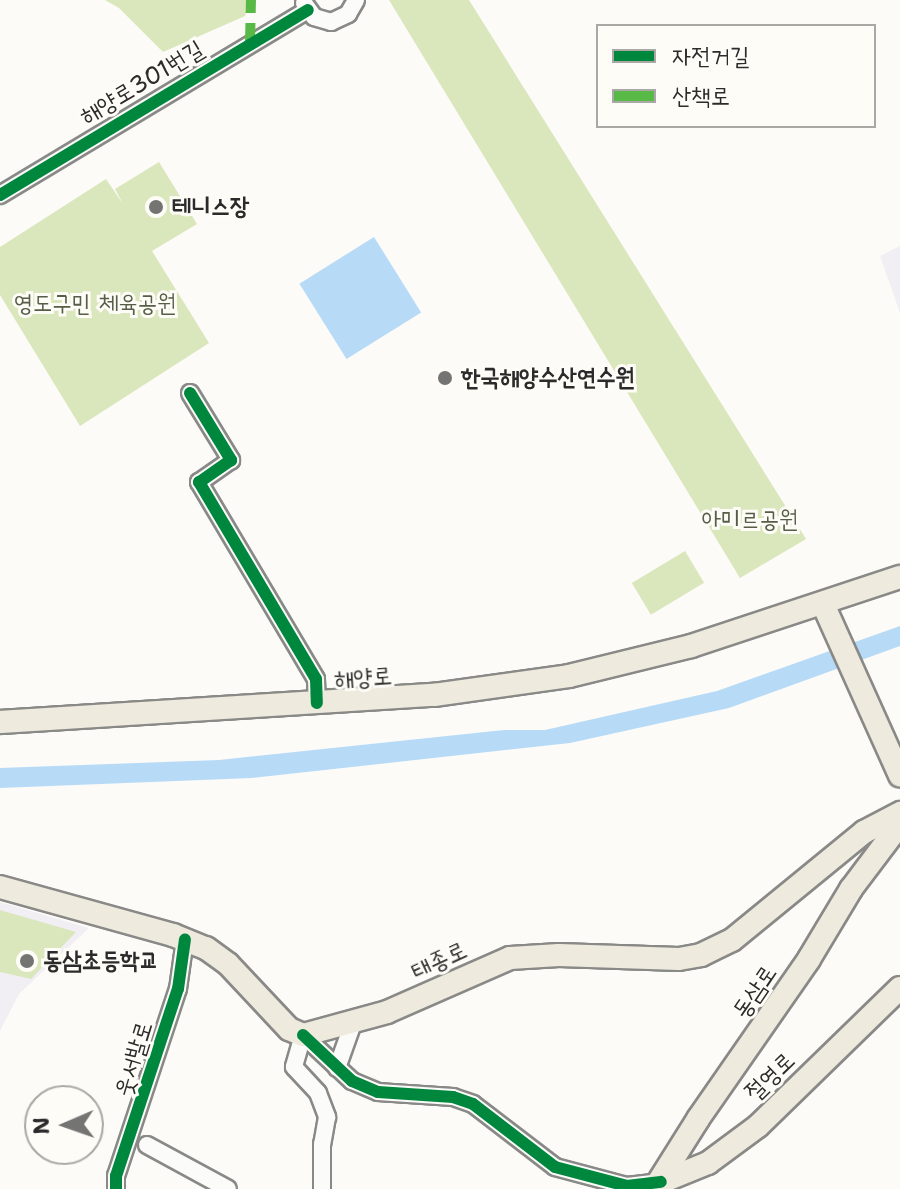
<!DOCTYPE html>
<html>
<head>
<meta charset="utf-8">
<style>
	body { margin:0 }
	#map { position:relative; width:900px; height:1189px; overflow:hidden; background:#fcfbf8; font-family:"Shantell Sans","Poor Story",sans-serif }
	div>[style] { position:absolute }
	.built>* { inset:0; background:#f2eff4 }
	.green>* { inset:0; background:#dae6bc; transform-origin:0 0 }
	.water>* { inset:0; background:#b7dbf7; transform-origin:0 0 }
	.roads { filter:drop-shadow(2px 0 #898987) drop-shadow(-2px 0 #898987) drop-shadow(0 2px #898987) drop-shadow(0 -2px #898987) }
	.minor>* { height:16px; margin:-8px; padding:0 8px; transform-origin:8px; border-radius:8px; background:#fbfbf9 }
	.major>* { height:22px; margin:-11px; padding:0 11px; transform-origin:11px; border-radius:11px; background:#eeeadd }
	.quiet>* { height:10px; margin-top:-5px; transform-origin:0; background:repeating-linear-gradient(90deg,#58b947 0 20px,transparent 0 30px) }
	.cycleway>* { height:12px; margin:-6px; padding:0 6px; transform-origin:6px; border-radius:6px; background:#00873e }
	.dots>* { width:22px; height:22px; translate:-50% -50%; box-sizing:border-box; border:4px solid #fdfcf7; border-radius:50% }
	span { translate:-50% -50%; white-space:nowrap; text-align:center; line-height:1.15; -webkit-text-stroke:6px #fdfcf7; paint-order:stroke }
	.street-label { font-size:24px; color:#2b2b2b }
	.poi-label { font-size:24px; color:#2b2b2b; font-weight:700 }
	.left { translate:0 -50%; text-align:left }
	.park-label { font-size:24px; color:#575e48 }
	.legend { position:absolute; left:596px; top:24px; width:280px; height:104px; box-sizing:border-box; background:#fdfcf7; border:2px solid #a9a8a5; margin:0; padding:10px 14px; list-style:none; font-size:24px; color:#2b2b2b }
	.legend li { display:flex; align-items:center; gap:16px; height:40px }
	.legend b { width:40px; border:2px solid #a9a8a5 }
	.north { position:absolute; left:24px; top:1085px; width:80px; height:80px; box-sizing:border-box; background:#fdfcf7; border:2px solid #a9a8a5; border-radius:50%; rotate:268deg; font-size:22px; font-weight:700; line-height:32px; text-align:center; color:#2b2b2b }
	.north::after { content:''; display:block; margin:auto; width:28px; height:36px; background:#747473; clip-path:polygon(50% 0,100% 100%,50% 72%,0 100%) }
</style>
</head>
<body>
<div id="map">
	<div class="built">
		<i style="clip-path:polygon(900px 246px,900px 313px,880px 256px)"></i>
		<i style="clip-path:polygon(0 902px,89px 928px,19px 994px,0 1031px)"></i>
	</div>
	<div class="green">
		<i style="clip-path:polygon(105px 0,250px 0,245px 16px,163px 52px,119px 8px)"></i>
		<i style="clip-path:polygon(389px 0,469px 0,806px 539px,740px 578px)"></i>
		<i style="clip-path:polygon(159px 162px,197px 224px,152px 251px,209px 343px,80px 426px,0 295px,0 247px,106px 179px,123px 204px,115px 189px)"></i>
		<i style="left:685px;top:551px;width:37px;height:62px;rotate:59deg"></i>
		<i style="clip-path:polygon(0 910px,76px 932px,31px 979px,0 972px)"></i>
	</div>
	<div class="water">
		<i style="left:374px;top:237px;width:89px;height:88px;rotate:58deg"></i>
		<i style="clip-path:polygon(900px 626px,900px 646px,729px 708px,570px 743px,252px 778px,0 788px,0 768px,219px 760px,504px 730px,545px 730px,717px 691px)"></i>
	</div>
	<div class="roads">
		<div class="minor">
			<i style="left:304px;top:3px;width:17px;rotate:54deg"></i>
			<i style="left:314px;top:17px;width:18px;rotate:16deg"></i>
			<i style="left:331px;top:22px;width:19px;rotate:-25deg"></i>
			<i style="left:348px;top:14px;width:16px;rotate:-60deg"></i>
			<i style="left:0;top:195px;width:359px;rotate:-31deg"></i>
			<i style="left:190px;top:393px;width:79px;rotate:58.5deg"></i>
			<i style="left:231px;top:460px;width:39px;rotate:145deg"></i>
			<i style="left:199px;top:482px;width:229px;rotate:59.3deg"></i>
			<i style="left:316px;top:679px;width:24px;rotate:88deg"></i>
			<i style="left:303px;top:1035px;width:67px;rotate:43.2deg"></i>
			<i style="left:352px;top:1081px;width:28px;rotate:23deg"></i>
			<i style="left:378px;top:1092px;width:75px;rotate:3.8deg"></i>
			<i style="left:453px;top:1097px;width:21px;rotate:19deg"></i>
			<i style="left:473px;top:1104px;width:103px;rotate:37.5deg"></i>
			<i style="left:555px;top:1167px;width:74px;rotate:14.8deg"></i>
			<i style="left:627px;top:1186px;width:34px;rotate:-7deg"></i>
			<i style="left:303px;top:1035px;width:33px;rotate:106deg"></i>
			<i style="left:294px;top:1067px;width:35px;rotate:47deg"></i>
			<i style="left:318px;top:1093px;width:26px;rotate:69deg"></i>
			<i style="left:327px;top:1117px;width:27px;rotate:100deg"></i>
			<i style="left:322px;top:1144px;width:45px;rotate:90deg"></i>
			<i style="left:337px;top:1068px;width:48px;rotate:-70.4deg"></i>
			<i style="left:147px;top:1145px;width:92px;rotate:28.5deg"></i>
			<i style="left:116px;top:1189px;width:13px;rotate:-90deg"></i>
			<i style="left:116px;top:1176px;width:197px;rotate:-71.7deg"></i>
			<i style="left:178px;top:989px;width:50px;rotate:-82deg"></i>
		</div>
		<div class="major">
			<i style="left:823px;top:604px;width:188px;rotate:65.8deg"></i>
			<i style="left:0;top:722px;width:435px;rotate:-3.6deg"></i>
			<i style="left:434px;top:695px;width:136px;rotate:-8deg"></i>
			<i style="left:569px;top:676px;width:126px;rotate:-13.8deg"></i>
			<i style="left:691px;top:646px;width:220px;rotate:-18.3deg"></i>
			<i style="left:0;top:887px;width:180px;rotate:15.5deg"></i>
			<i style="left:173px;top:935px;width:35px;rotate:22deg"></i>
			<i style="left:206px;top:948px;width:27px;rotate:36deg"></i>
			<i style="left:228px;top:964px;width:89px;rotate:46.8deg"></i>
			<i style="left:289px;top:1029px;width:15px;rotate:23deg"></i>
			<i style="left:303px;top:1035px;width:87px;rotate:-15.3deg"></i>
			<i style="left:387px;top:1012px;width:134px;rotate:-23.7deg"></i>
			<i style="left:510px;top:958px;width:49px;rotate:-3.5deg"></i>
			<i style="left:559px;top:955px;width:120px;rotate:1.9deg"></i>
			<i style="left:679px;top:959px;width:22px;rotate:-10deg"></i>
			<i style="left:701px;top:955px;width:34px;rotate:-26deg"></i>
			<i style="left:732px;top:940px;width:171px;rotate:-39.3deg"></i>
			<i style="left:864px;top:832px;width:41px;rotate:-27.8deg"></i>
			<i style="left:661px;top:1182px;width:51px;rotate:-22deg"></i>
			<i style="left:708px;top:1163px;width:62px;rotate:-36.5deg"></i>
			<i style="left:758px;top:1126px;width:198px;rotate:-44.2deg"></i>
			<i style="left:654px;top:1189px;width:83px;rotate:-57.8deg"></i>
			<i style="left:698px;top:1119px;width:195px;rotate:-55.2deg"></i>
			<i style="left:809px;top:959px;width:82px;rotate:-59deg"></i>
			<i style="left:851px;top:889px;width:81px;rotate:-53deg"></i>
		</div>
	</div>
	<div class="quiet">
		<i style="left:250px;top:43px;width:43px;rotate:-88.7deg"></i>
	</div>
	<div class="cycleway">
		<i style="left:0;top:195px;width:359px;rotate:-31deg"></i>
		<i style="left:190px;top:393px;width:79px;rotate:58.5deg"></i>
		<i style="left:231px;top:460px;width:39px;rotate:145deg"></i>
		<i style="left:199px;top:482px;width:229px;rotate:59.3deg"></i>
		<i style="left:316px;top:679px;width:24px;rotate:88deg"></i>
		<i style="left:303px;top:1035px;width:67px;rotate:43.2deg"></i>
		<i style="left:352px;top:1081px;width:28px;rotate:23deg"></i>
		<i style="left:378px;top:1092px;width:75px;rotate:3.8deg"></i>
		<i style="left:453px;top:1097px;width:21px;rotate:19deg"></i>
		<i style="left:473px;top:1104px;width:103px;rotate:37.5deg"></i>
		<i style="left:555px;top:1167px;width:74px;rotate:14.8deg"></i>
		<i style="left:627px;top:1186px;width:34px;rotate:-7deg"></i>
		<i style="left:116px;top:1189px;width:13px;rotate:-90deg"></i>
		<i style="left:116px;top:1176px;width:197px;rotate:-71.7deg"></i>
		<i style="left:178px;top:989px;width:50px;rotate:-82deg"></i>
	</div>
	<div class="dots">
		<i style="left:156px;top:207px;background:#747473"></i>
		<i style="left:445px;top:378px;background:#747473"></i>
		<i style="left:27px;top:961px;background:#747473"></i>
	</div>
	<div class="street-label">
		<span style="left:142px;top:83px;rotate:-31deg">해양로301번길</span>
		<span style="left:363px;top:678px;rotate:-4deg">해양로</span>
		<span style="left:439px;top:961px;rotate:-25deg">태종로</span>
		<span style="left:755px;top:992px;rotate:-56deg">동삼로</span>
		<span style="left:134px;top:1059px;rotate:-73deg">웃서발로</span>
		<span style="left:770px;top:1077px;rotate:-44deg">절영로</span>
	</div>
	<div class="poi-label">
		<span class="left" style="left:172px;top:207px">테니스장</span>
		<span class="left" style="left:461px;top:378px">한국해양수산연수원</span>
		<span class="left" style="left:43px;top:961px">동삼초등학교</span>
	</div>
	<div class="park-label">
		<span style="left:95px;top:304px">영도구민 체육공원</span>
		<span style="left:750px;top:520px">아미르공원</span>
	</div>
	<ul class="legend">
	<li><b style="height:10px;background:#00873e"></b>자전거길</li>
	<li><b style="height:10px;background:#58b947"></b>산책로</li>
	</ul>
	<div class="north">N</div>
</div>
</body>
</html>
